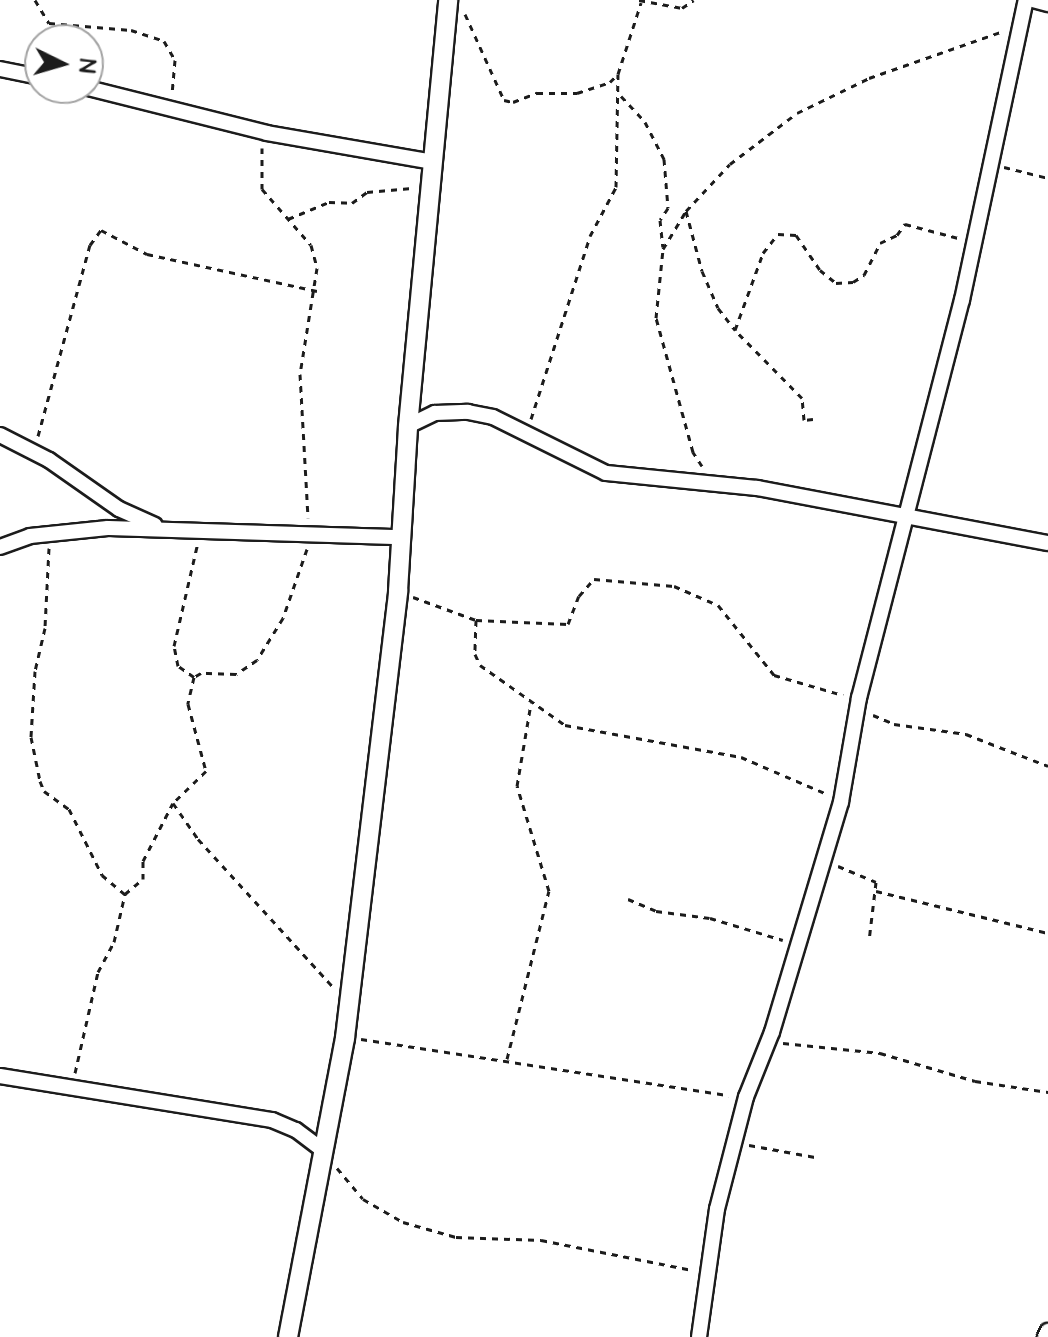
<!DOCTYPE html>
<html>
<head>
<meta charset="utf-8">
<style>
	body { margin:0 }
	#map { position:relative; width:1048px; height:1337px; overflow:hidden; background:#fff; font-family:"Architects Daughter",sans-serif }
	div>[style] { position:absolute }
	.path>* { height:3px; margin-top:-1.5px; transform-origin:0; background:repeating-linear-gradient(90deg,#1c1c1c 0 6px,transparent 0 12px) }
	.roads { filter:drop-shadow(2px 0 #1c1c1c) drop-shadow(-2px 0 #1c1c1c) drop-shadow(0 2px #1c1c1c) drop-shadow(0 -2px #1c1c1c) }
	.minor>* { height:14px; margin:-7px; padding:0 7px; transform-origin:7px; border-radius:7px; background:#fff }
	.tertiary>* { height:18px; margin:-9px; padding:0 9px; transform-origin:9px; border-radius:9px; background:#fff }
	span { translate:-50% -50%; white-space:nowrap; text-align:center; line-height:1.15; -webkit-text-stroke:7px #fff; paint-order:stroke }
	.north { position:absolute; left:24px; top:24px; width:80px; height:80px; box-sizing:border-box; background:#fff; border:2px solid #a4a4a4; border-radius:50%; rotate:95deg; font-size:22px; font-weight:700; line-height:32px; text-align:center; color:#1c1c1c }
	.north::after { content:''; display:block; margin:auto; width:28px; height:36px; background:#1c1c1c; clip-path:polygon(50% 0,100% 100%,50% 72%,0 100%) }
</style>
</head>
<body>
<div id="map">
	<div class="path">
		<i style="left:35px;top:0;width:27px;rotate:59deg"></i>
		<i style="left:49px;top:23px;width:82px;rotate:4.9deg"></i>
		<i style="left:131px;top:30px;width:35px;rotate:18deg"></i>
		<i style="left:164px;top:41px;width:22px;rotate:60deg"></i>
		<i style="left:175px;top:60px;width:32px;rotate:95deg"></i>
		<i style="left:639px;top:0;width:44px;rotate:10.5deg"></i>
		<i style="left:682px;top:8px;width:14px;rotate:-34deg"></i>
		<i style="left:465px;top:14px;width:94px;rotate:65.6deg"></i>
		<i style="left:504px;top:100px;width:9px;rotate:13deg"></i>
		<i style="left:513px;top:102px;width:26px;rotate:-21deg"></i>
		<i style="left:537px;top:93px;width:40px"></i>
		<i style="left:577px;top:93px;width:35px;rotate:-18deg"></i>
		<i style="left:610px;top:82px;width:11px;rotate:-45deg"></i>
		<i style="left:618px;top:74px;width:75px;rotate:-72.1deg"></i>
		<i style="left:621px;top:96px;width:35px;rotate:47deg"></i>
		<i style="left:645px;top:122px;width:42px;rotate:62.8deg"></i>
		<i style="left:664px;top:159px;width:49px;rotate:85.3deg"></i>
		<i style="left:668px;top:208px;width:14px;rotate:124deg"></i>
		<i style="left:660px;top:220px;width:27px;rotate:84deg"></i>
		<i style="left:262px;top:148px;width:41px;rotate:90deg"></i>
		<i style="left:262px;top:189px;width:74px;rotate:48.8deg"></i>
		<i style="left:311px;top:245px;width:24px;rotate:75deg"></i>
		<i style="left:317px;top:268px;width:107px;rotate:99.1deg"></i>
		<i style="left:300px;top:374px;width:144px;rotate:86.8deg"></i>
		<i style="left:1004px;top:167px;width:45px;rotate:14deg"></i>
		<i style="left:686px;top:211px;width:62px;rotate:75.1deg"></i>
		<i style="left:702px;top:271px;width:40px;rotate:66.6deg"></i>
		<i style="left:718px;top:308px;width:28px;rotate:52deg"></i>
		<i style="left:288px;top:219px;width:44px;rotate:-22.5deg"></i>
		<i style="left:329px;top:202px;width:23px;rotate:2deg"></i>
		<i style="left:352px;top:203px;width:19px;rotate:-36deg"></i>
		<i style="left:367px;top:192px;width:45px;rotate:-5.1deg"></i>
		<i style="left:531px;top:419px;width:192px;rotate:-72.1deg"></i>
		<i style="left:590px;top:236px;width:55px;rotate:-62deg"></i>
		<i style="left:616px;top:187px;width:113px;rotate:-89deg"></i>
		<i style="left:813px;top:419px;width:9px;rotate:174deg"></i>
		<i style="left:804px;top:420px;width:22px;rotate:-95deg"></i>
		<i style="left:802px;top:398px;width:95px;rotate:-134.6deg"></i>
		<i style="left:735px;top:330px;width:82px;rotate:-70deg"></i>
		<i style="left:763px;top:253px;width:24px;rotate:-52deg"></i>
		<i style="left:778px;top:234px;width:18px;rotate:3deg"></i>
		<i style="left:796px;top:235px;width:42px;rotate:55.6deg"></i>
		<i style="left:820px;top:270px;width:21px;rotate:39deg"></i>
		<i style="left:836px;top:283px;width:17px;rotate:-3deg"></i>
		<i style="left:853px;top:282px;width:13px;rotate:-32deg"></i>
		<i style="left:864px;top:275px;width:36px;rotate:-63deg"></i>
		<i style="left:880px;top:243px;width:19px;rotate:-25deg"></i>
		<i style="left:897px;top:235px;width:14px;rotate:-54deg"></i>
		<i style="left:905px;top:224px;width:55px;rotate:14.8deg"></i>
		<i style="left:38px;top:436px;width:198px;rotate:-74.8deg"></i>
		<i style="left:90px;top:245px;width:19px;rotate:-54deg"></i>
		<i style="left:101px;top:230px;width:52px;rotate:27.6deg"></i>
		<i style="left:147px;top:254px;width:174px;rotate:12.3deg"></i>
		<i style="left:702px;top:466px;width:17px;rotate:-123deg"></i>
		<i style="left:693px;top:452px;width:139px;rotate:-105.4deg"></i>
		<i style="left:656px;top:318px;width:69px;rotate:-84.2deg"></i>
		<i style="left:663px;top:249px;width:44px;rotate:-58.8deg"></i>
		<i style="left:686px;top:211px;width:64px;rotate:-46.9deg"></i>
		<i style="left:730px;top:164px;width:84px;rotate:-37.3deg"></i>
		<i style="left:797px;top:113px;width:80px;rotate:-25.9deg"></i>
		<i style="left:869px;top:78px;width:142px;rotate:-19.3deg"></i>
		<i style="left:49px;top:548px;width:80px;rotate:92.9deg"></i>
		<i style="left:45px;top:628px;width:44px;rotate:103.1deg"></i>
		<i style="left:35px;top:671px;width:66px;rotate:93.5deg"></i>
		<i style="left:31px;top:737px;width:45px;rotate:78.4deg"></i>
		<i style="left:40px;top:781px;width:11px;rotate:68deg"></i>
		<i style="left:44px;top:791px;width:31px;rotate:36deg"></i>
		<i style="left:69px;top:809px;width:74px;rotate:63.4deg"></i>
		<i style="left:102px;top:875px;width:30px;rotate:40deg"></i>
		<i style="left:307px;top:549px;width:73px;rotate:109.2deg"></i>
		<i style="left:283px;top:618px;width:49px;rotate:121.8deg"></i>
		<i style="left:257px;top:660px;width:25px;rotate:146deg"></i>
		<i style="left:236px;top:674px;width:35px;rotate:-178deg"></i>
		<i style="left:201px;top:673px;width:8px;rotate:150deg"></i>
		<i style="left:194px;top:677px;width:28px;rotate:103deg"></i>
		<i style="left:188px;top:704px;width:69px;rotate:75deg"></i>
		<i style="left:206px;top:771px;width:46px;rotate:135.9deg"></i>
		<i style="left:173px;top:803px;width:44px;rotate:55.2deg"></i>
		<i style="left:198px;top:839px;width:199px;rotate:47.6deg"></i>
		<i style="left:413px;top:597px;width:67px;rotate:20.1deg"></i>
		<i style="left:476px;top:620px;width:92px;rotate:2.5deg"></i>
		<i style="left:568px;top:624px;width:30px;rotate:-69deg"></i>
		<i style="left:579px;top:596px;width:23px;rotate:-49deg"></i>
		<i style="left:594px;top:579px;width:80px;rotate:5deg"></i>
		<i style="left:674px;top:586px;width:48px;rotate:23.4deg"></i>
		<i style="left:718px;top:605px;width:90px;rotate:51.3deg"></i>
		<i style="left:774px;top:675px;width:72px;rotate:16.2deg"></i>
		<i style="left:476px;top:620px;width:34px;rotate:92deg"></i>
		<i style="left:475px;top:654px;width:12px;rotate:66deg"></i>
		<i style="left:480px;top:665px;width:104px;rotate:35.2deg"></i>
		<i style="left:565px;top:725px;width:179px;rotate:10.3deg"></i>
		<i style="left:741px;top:757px;width:94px;rotate:23.3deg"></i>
		<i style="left:194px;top:677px;width:19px;rotate:-145deg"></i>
		<i style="left:178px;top:666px;width:20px;rotate:-101deg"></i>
		<i style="left:174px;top:646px;width:103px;rotate:-77deg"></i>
		<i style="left:873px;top:715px;width:23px;rotate:23deg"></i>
		<i style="left:894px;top:724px;width:73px;rotate:7.9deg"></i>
		<i style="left:966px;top:734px;width:88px;rotate:21.3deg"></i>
		<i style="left:838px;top:866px;width:41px;rotate:22.8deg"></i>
		<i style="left:876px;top:882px;width:59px;rotate:96.8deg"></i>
		<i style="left:876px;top:891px;width:177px;rotate:13.7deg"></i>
		<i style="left:628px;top:899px;width:30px;rotate:23deg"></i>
		<i style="left:656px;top:911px;width:54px;rotate:7.4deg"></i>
		<i style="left:710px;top:918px;width:76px;rotate:16.8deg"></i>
		<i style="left:361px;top:1039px;width:372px;rotate:8.7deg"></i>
		<i style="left:783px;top:1043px;width:98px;rotate:5.9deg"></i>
		<i style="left:880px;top:1053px;width:99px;rotate:16.4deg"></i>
		<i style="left:975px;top:1081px;width:74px;rotate:8.6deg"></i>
		<i style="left:507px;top:1059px;width:173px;rotate:-76deg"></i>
		<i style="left:549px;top:891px;width:110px;rotate:-106.9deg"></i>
		<i style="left:517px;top:786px;width:84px;rotate:-80.4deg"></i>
		<i style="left:75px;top:1073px;width:104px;rotate:-77.2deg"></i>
		<i style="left:98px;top:972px;width:34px;rotate:-62deg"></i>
		<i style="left:114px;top:942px;width:49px;rotate:-77.1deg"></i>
		<i style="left:125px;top:894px;width:23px;rotate:-40deg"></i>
		<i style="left:143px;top:879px;width:18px;rotate:-90deg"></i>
		<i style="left:143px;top:861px;width:65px;rotate:-62.7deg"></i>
		<i style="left:749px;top:1145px;width:67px;rotate:10.3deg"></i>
		<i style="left:337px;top:1168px;width:40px;rotate:50deg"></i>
		<i style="left:363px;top:1199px;width:46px;rotate:29.9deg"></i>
		<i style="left:403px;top:1222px;width:55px;rotate:15.8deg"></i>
		<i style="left:456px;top:1237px;width:85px;rotate:2deg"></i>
		<i style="left:541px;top:1240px;width:154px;rotate:11.2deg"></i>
	</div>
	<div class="roads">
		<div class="minor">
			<i style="left:1033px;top:0;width:16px;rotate:15deg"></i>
			<i style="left:0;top:69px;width:41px;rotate:11.3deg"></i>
			<i style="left:88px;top:88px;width:185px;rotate:14.1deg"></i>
			<i style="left:267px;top:133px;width:169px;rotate:9.9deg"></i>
			<i style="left:408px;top:426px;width:30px;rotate:-26deg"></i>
			<i style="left:435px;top:413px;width:33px;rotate:-2deg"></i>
			<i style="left:468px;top:412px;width:25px;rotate:11deg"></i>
			<i style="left:493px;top:417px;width:126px;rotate:26.4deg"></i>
			<i style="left:606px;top:473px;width:152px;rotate:5.7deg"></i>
			<i style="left:757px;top:488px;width:296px;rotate:10.7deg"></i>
			<i style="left:0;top:435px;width:55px;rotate:27deg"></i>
			<i style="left:49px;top:460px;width:85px;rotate:35deg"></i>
			<i style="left:119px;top:509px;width:39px;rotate:24deg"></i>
			<i style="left:0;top:547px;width:32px;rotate:-20deg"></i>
			<i style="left:30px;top:536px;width:78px;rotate:-5.9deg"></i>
			<i style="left:108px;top:528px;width:294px;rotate:1.8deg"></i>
			<i style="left:0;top:1076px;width:276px;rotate:9.2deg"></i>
			<i style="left:272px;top:1120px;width:26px;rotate:23deg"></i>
			<i style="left:296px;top:1130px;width:36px;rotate:37deg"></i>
			<i style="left:699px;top:1337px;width:129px;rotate:-82deg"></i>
			<i style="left:717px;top:1209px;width:116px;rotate:-75.5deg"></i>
			<i style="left:746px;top:1097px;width:70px;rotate:-68.2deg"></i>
			<i style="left:772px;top:1032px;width:240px;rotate:-73.3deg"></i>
			<i style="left:841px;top:802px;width:106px;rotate:-80.2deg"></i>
			<i style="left:859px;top:698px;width:411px;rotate:-75.5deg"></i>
			<i style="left:962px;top:300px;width:307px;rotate:-78deg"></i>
			<i style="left:1045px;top:1337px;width:7px;rotate:-63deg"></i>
		</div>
		<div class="tertiary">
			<i style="left:288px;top:1337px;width:304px;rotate:-79.2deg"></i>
			<i style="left:345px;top:1038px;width:450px;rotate:-83.2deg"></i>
			<i style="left:398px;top:591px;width:165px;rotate:-86.5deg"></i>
			<i style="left:408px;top:426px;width:428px;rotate:-84.6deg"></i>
		</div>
	</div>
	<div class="north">N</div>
</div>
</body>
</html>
